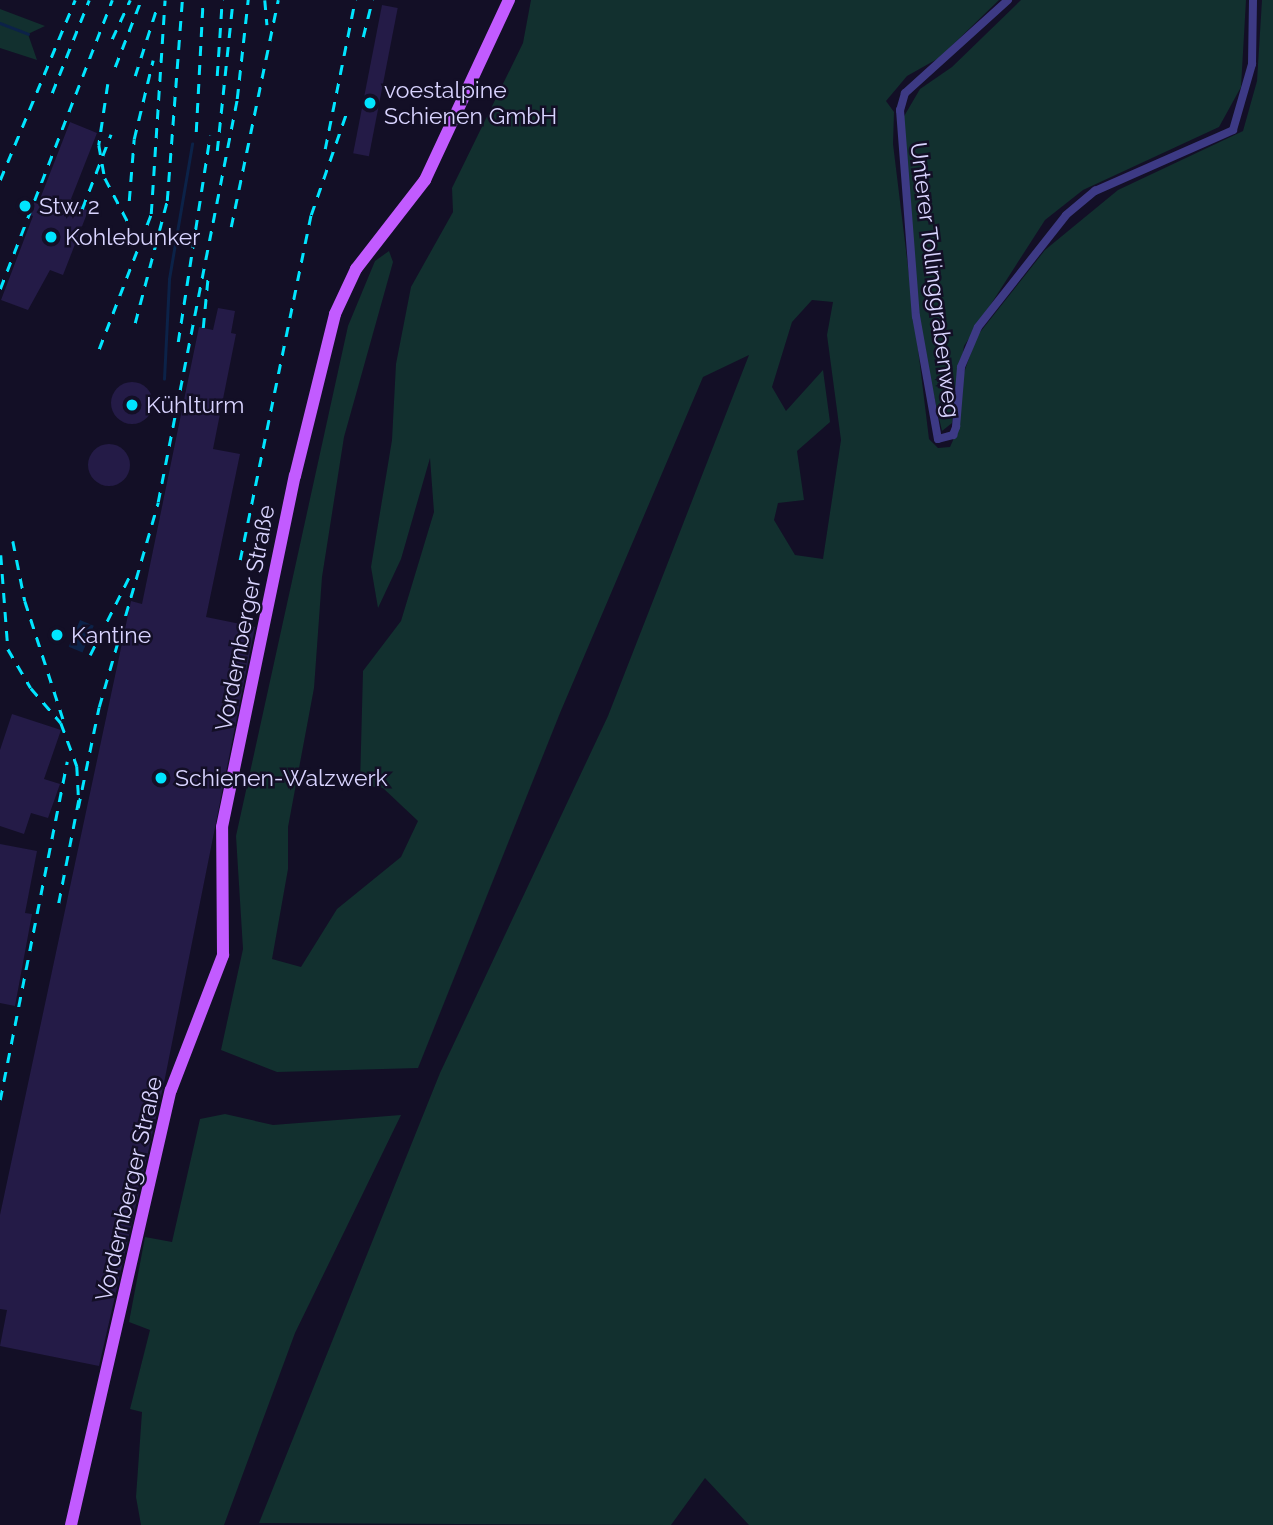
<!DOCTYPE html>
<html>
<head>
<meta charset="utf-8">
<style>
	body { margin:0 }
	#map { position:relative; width:1273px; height:1525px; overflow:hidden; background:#130f26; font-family:Raleway,sans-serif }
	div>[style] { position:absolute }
	.green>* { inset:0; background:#12302f }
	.water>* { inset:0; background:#0c2248; transform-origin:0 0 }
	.stream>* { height:2.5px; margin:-1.25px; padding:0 1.25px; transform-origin:1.25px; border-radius:1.25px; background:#0c2248 }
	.building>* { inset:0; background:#241b47; transform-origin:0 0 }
	.round { border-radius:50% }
	.minor>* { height:8px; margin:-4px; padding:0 4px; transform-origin:4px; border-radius:4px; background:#3d3a85 }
	.primary>* { height:12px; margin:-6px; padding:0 6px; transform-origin:6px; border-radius:6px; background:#c25bff }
	.rail>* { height:2.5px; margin-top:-1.25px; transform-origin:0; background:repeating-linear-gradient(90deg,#00e5ff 0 10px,transparent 0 19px) }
	.dots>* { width:19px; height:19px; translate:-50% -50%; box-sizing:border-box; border:4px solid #130f26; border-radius:50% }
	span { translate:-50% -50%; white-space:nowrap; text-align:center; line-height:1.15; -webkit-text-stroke:5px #130f26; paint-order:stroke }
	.poi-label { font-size:23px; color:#d9d4ff }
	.left { translate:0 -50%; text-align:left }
	.street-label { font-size:23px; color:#d9d4ff }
</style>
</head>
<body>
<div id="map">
	<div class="green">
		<i style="clip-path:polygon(evenodd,531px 0,999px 0,939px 58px,907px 76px,886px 101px,894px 112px,893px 144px,929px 439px,938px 448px,950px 447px,954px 438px,962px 378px,977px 336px,1045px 250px,1118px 190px,1243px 131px,1257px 81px,1262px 0,1273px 0,1273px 1525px,749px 1525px,705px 1478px,671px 1525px,259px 1523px,440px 1073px,608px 716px,749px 355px,703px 377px,560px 713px,418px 1068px,277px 1072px,221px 1050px,243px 949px,236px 836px,348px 326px,375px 261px,389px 251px,393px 262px,344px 437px,322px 577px,314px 688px,288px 827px,288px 869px,272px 959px,301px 967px,337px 909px,401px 857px,418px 821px,383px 788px,360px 785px,363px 671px,401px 621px,434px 512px,430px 458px,401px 559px,378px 608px,371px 567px,392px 440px,396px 364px,411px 287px,453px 212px,452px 188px,523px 43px,531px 0,812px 300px,833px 302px,827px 335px,841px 440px,823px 559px,795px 555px,774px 520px,778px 503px,804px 500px,797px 451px,830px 422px,823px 370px,786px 411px,772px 387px,792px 322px,812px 300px)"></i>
		<i style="clip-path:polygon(1021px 0,1246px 0,1241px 87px,1219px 127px,1083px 190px,1045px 220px,964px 346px,952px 423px,942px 431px,921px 339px,903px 118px,920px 89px,952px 67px)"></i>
		<i style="clip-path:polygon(0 9px,45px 26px,28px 34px,37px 60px,0 48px)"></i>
		<i style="clip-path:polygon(225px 1114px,273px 1125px,401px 1115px,295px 1333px,224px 1525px,141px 1525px,136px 1497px,142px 1412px,130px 1409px,150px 1330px,129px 1322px,145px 1237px,172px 1242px,200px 1119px)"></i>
	</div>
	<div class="water">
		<i style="left:80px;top:620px;width:15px;height:29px;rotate:23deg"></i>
	</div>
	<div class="stream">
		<i style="left:0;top:23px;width:30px;rotate:21deg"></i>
		<i style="left:164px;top:379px;width:100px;rotate:-87.1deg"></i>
		<i style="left:169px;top:279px;width:137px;rotate:-80.3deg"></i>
	</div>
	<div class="building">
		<i style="left:382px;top:5px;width:16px;height:151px;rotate:11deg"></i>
		<i style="clip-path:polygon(70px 122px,97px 133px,71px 199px,88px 211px,63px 275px,50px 270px,28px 310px,1px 300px,33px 216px,18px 210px,23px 198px,38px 204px)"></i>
		<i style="clip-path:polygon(218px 308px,235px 311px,231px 333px,236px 334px,213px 449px,240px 454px,206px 617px,255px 627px,164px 1083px,99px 1366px,0 1346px,7px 1310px,0 1309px,0 1215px,131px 601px,142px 604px,199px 327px,213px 330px)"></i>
		<i class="round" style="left:111px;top:382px;width:42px;height:42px"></i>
		<i class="round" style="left:88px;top:444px;width:42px;height:42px"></i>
		<i style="clip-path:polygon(12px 714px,61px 730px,44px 779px,60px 784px,48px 818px,31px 813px,24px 834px,0 826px,0 750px)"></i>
		<i style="clip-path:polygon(0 844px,37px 851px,25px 913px,32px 914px,15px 1006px,0 1003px)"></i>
	</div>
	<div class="minor">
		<i style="left:1008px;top:0;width:139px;rotate:137.9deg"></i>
		<i style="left:905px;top:93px;width:18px;rotate:106deg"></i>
		<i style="left:900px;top:110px;width:207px;rotate:85.6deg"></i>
		<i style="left:916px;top:316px;width:125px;rotate:79.9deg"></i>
		<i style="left:938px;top:439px;width:16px;rotate:-15deg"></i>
		<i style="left:953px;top:435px;width:9px;rotate:-69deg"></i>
		<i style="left:956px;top:427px;width:60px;rotate:-85.2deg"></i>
		<i style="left:961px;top:367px;width:43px;rotate:-67deg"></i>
		<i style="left:978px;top:327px;width:142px;rotate:-51.8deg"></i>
		<i style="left:1066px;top:215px;width:38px;rotate:-40deg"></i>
		<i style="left:1095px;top:191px;width:151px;rotate:-23.8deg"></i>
		<i style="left:1233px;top:130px;width:69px;rotate:-73.9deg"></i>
		<i style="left:1252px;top:64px;width:64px;rotate:-89.1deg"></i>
	</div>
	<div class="primary">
		<i style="left:71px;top:1525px;width:446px;rotate:-77.1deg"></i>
		<i style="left:171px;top:1090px;width:145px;rotate:-68.9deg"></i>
		<i style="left:223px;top:955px;width:128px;rotate:-90.4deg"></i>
		<i style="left:222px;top:827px;width:359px;rotate:-78.3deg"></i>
		<i style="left:295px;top:476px;width:167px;rotate:-76.1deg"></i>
		<i style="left:335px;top:314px;width:50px;rotate:-65deg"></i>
		<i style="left:356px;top:269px;width:113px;rotate:-52.2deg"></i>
		<i style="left:425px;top:180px;width:199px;rotate:-65deg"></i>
	</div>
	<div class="rail">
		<i style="left:265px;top:0;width:25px;rotate:85deg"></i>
		<i style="left:363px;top:37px;width:38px;rotate:-76deg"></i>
		<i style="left:112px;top:39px;width:43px;rotate:-65.2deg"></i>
		<i style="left:115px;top:67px;width:72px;rotate:-68.8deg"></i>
		<i style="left:135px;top:76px;width:69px;rotate:-72.3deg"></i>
		<i style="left:217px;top:76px;width:76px;rotate:-86.2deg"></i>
		<i style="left:108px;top:84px;width:62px;rotate:98.4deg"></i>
		<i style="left:99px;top:145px;width:34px;rotate:80deg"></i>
		<i style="left:105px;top:178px;width:52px;rotate:62.4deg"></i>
		<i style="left:52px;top:93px;width:100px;rotate:-68.3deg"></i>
		<i style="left:196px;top:132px;width:132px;rotate:-87deg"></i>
		<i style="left:325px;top:149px;width:152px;rotate:-78.6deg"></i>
		<i style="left:217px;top:151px;width:152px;rotate:-84deg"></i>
		<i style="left:0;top:180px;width:195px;rotate:-67.4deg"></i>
		<i style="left:129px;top:201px;width:62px;rotate:-85.4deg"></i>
		<i style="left:134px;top:139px;width:81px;rotate:-76.5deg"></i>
		<i style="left:82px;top:209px;width:80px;rotate:-68.9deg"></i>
		<i style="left:231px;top:227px;width:232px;rotate:-78.3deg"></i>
		<i style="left:0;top:289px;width:310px;rotate:-68.8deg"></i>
		<i style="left:135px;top:323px;width:126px;rotate:-75.3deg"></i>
		<i style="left:167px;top:201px;width:202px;rotate:-85.7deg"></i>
		<i style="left:203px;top:328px;width:52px;rotate:-84.5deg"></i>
		<i style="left:178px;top:342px;width:209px;rotate:-81.2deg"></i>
		<i style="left:99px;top:349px;width:145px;rotate:-68.9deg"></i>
		<i style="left:151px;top:214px;width:214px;rotate:-86.3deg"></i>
		<i style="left:13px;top:541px;width:61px;rotate:78.7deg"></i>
		<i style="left:25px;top:601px;width:124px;rotate:72.1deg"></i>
		<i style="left:1px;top:555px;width:94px;rotate:85.7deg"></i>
		<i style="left:8px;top:649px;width:45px;rotate:59.5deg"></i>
		<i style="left:31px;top:688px;width:46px;rotate:49.4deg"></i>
		<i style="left:61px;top:723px;width:46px;rotate:69.6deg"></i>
		<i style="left:77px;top:766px;width:34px;rotate:87deg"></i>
		<i style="left:79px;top:800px;width:110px;rotate:101deg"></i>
		<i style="left:240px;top:560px;width:352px;rotate:-78.4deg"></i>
		<i style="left:311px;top:215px;width:110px;rotate:-70.9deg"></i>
		<i style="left:90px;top:655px;width:87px;rotate:-63.4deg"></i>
		<i style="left:78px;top:808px;width:103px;rotate:-78.3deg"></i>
		<i style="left:99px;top:707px;width:213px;rotate:-73.9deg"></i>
		<i style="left:158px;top:502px;width:411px;rotate:-78.9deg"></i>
		<i style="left:237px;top:99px;width:100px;rotate:-83.7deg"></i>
		<i style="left:0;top:1100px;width:345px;rotate:-78.8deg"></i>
	</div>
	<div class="dots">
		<i style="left:370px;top:103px;background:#00e5ff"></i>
		<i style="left:25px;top:206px;background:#00e5ff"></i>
		<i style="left:51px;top:237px;background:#00e5ff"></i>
		<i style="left:132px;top:405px;background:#00e5ff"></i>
		<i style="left:57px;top:635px;background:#00e5ff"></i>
		<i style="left:161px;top:778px;background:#00e5ff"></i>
	</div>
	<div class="poi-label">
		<span class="left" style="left:384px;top:103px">voestalpine<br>Schienen GmbH</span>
		<span class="left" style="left:39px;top:206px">Stw. 2</span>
		<span class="left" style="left:65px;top:237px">Kohlebunker</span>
		<span class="left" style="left:146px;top:405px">Kühlturm</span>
		<span class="left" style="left:71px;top:635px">Kantine</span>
		<span class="left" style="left:175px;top:778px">Schienen-Walzwerk</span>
	</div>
	<div class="street-label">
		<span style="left:935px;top:280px;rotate:83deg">Unterer Tollinggrabenweg</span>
		<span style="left:245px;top:618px;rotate:-79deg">Vordernberger Straße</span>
		<span style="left:129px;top:1189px;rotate:-77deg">Vordernberger Straße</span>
	</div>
</div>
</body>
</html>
